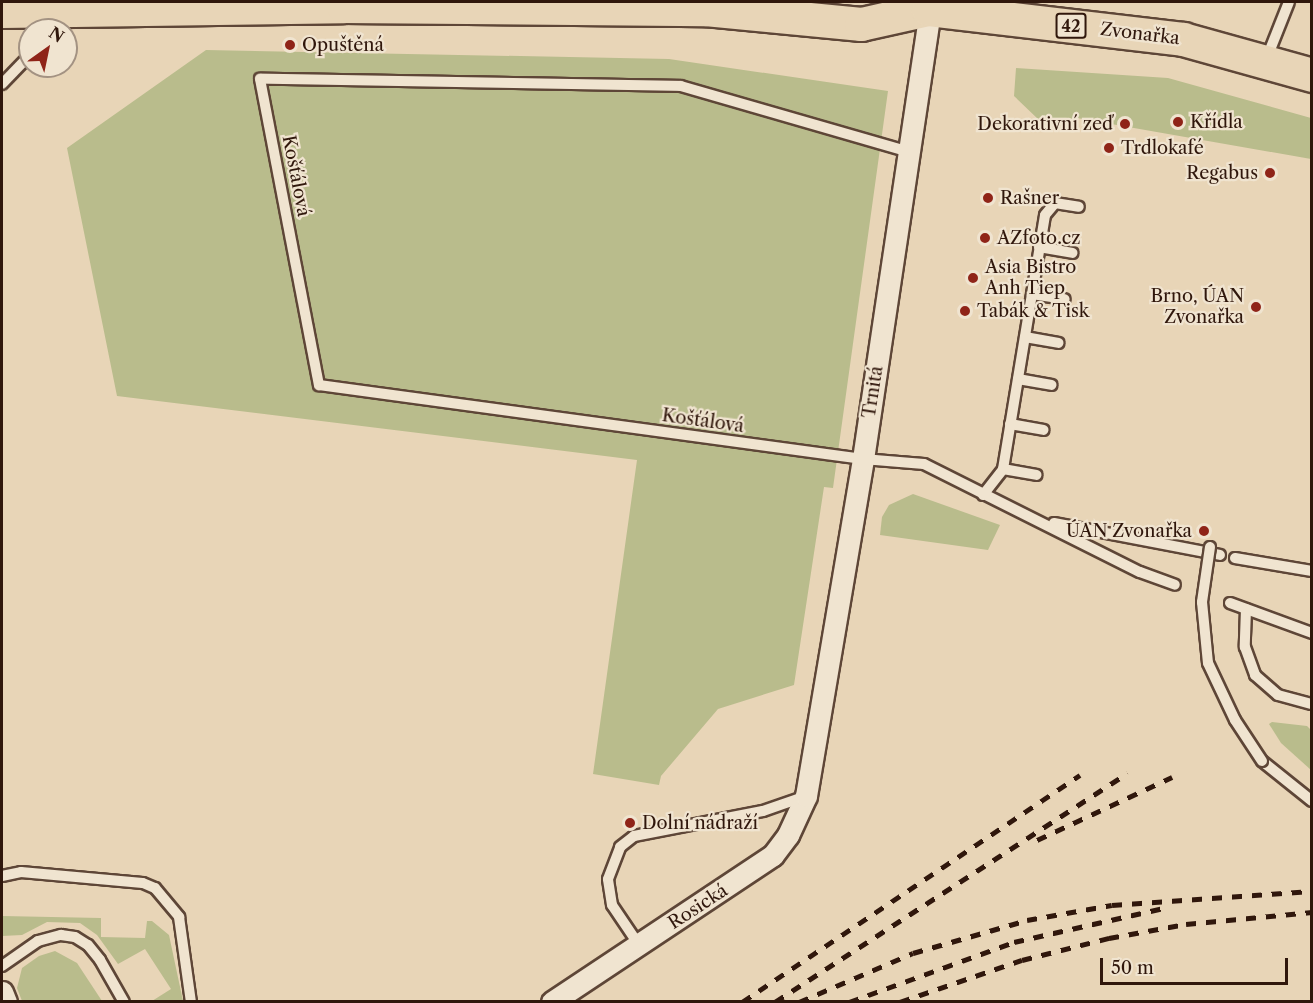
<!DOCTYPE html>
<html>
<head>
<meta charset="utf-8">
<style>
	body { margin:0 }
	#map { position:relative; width:1313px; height:1003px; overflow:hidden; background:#e8d5b7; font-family:"Libre Caslon Text",serif }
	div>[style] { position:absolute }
	.green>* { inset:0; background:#b9bc8c }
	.roads { filter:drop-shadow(2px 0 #5e4637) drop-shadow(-2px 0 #5e4637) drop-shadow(0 2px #5e4637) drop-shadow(0 -2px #5e4637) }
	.service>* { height:10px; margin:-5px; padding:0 5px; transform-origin:5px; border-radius:5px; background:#f0e4d0 }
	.minor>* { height:21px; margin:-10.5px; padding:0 10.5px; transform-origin:10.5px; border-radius:10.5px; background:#f0e4d0 }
	.primary>* { height:33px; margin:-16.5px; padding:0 16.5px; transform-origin:16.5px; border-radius:16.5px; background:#e8d5b7 }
	.rail>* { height:4.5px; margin-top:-2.25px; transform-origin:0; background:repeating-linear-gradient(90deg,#30170c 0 10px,transparent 0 20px) }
	.bridges { filter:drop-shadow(2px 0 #5e4637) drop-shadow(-2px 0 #5e4637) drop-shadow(0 2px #5e4637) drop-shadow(0 -2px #5e4637) }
	.service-bridge>* { height:10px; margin:-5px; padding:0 5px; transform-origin:5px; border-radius:5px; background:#f0e4d0 }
	.dots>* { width:16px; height:16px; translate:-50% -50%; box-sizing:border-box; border:3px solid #f0e4d0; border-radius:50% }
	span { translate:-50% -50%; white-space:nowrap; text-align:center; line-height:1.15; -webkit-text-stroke:4.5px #f0e4d0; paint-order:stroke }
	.shield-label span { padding:2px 4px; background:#f0e4d0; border:2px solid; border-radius:4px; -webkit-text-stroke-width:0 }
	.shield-label { font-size:16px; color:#30170c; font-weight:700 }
	.street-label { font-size:18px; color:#30170c }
	.poi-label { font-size:18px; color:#30170c }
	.left { translate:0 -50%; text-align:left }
	.right { translate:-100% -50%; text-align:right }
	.frame { position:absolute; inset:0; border:3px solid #30170c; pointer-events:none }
	.north { position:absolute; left:18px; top:18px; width:60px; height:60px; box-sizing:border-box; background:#f0e4d0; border:2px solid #a39282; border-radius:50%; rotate:33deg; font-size:16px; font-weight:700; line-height:24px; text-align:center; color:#30170c }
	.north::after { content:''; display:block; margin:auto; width:21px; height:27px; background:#8f2418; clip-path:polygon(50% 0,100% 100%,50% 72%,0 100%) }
	.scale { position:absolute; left:1100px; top:958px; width:188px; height:27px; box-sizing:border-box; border:3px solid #30170c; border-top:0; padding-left:8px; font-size:18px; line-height:21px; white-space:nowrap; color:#30170c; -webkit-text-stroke:4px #f0e4d0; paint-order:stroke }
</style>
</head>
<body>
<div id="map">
	<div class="green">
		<i style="clip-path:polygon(206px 50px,669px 59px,888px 91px,833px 488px,824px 487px,794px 685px,718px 709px,661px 776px,659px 785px,593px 774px,637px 460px,117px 396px,67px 148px)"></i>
		<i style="clip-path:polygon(1016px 68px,1168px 78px,1311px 118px,1311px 159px,1077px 118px,1075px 128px,1049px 124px,1039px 120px,1014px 96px)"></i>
		<i style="clip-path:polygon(913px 494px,1000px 525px,988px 550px,880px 535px,882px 517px,889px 505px)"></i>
		<i style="clip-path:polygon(1272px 722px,1307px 726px,1311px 730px,1311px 770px,1281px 743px,1269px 724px)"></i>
		<i style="clip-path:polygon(2px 916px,101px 918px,101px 937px,145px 938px,147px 921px,152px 921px,169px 935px,183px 1001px,152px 1001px,171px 989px,145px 949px,118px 964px,97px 935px,80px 923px,47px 922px,22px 935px,2px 936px)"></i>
		<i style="clip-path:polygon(55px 951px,77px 963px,102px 1001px,22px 1001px,17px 988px,22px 968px,39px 956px)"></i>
	</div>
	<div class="roads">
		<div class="service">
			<i style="left:1266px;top:60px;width:62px;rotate:-68.4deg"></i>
			<i style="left:2px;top:84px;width:40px;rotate:-46deg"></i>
			<i style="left:906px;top:151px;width:234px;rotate:-163.9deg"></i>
			<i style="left:681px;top:86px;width:421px;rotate:-179deg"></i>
			<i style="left:260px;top:79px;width:312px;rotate:79.1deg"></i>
			<i style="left:319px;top:385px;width:549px;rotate:7.75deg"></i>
			<i style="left:863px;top:459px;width:61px;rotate:4.7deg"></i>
			<i style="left:924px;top:464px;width:241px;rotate:26.6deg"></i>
			<i style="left:1140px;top:572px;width:37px;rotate:20deg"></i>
			<i style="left:1039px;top:247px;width:34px;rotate:10deg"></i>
			<i style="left:1032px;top:294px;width:33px;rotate:9deg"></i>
			<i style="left:1025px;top:337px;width:34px;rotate:10deg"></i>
			<i style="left:1018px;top:379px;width:34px;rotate:10deg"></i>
			<i style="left:1010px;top:424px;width:34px;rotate:10deg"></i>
			<i style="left:1003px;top:469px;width:34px;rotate:10deg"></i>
			<i style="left:983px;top:495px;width:33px;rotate:-52deg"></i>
			<i style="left:1003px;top:469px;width:257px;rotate:-80.6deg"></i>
			<i style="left:1045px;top:215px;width:16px;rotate:-50deg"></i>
			<i style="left:1055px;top:203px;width:24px;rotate:9deg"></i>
			<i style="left:1054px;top:523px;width:169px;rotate:10.9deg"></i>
			<i style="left:1235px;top:558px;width:78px;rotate:9.6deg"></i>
			<i style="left:1230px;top:603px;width:87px;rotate:20.1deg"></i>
			<i style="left:1246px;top:609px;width:38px;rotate:92deg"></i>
			<i style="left:1245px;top:647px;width:30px;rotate:70deg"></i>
			<i style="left:1255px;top:675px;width:30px;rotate:41deg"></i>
			<i style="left:1278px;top:695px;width:35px;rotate:15deg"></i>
			<i style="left:1262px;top:761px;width:64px;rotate:38.7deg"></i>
			<i style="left:2px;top:876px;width:19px;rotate:-12deg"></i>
			<i style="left:21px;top:872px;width:122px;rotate:5.2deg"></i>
			<i style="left:143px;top:883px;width:13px;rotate:23deg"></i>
			<i style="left:155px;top:888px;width:38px;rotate:50deg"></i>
			<i style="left:179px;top:917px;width:86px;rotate:82deg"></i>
			<i style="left:639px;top:945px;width:48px;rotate:-124deg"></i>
			<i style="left:612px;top:905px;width:26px;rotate:-99deg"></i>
			<i style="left:608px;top:879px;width:34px;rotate:-69deg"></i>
			<i style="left:620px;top:847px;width:18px;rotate:-38deg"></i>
			<i style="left:634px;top:836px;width:131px;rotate:-11deg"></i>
			<i style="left:763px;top:811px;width:46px;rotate:-19.2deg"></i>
			<i style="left:2px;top:966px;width:44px;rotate:-34.8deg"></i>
			<i style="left:38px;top:941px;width:24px;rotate:-15deg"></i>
			<i style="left:61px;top:935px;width:14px;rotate:8deg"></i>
			<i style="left:75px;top:937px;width:15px;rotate:32deg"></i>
			<i style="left:88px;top:945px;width:19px;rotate:51deg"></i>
			<i style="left:100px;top:960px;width:48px;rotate:60.3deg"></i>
		</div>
		<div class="minor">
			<i style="left:2px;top:992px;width:11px;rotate:68deg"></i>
			<i style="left:552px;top:1002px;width:265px;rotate:-33.6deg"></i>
			<i style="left:773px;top:855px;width:25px;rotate:-53deg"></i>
			<i style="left:788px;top:835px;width:43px;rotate:-65.2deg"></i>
			<i style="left:806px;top:796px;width:342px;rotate:-80.4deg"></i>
			<i style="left:863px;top:459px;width:462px;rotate:-81.5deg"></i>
		</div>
		<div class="primary">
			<i style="left:2px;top:11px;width:341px;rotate:-0.8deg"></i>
			<i style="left:343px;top:6px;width:362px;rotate:0.5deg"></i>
			<i style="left:705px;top:9px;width:157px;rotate:5.5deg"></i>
			<i style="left:861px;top:24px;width:69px;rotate:-12.6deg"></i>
			<i style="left:928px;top:9px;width:257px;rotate:6.7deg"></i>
			<i style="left:1183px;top:39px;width:134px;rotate:15.6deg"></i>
		</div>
	</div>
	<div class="rail">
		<i style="left:1037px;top:840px;width:149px;rotate:-25deg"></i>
		<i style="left:742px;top:1002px;width:407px;rotate:-33.9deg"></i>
		<i style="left:775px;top:1002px;width:420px;rotate:-33deg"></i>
		<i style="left:799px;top:1002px;width:124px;rotate:-23.3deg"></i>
		<i style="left:913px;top:953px;width:119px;rotate:-16.1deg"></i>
		<i style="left:1027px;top:920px;width:86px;rotate:-10deg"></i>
		<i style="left:1112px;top:905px;width:200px;rotate:-4deg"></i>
		<i style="left:849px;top:1002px;width:176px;rotate:-20deg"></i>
		<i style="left:1014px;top:942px;width:158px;rotate:-12.8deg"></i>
		<i style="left:900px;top:1002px;width:129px;rotate:-19deg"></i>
		<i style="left:1022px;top:960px;width:90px;rotate:-14.2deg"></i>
		<i style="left:1109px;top:938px;width:78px;rotate:-10.3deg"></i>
		<i style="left:1186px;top:924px;width:127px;rotate:-5.4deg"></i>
	</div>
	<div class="bridges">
		<div class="service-bridge">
			<i style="left:1210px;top:547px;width:56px;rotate:98.3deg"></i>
			<i style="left:1202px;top:602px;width:61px;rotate:84.4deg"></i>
			<i style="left:1208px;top:663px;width:63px;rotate:64.7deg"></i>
			<i style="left:1235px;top:720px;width:49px;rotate:56.6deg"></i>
		</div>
	</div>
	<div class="dots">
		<i style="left:290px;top:45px;background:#8f2418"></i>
		<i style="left:1178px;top:122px;background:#8f2418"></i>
		<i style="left:1125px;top:124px;background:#8f2418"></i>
		<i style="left:1109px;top:148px;background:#8f2418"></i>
		<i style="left:1270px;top:173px;background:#8f2418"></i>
		<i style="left:988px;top:198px;background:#8f2418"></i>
		<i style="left:985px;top:238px;background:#8f2418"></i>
		<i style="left:973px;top:278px;background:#8f2418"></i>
		<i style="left:1256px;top:307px;background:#8f2418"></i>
		<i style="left:965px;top:311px;background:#8f2418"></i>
		<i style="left:1204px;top:531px;background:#8f2418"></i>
		<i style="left:630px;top:823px;background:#8f2418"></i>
	</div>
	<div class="shield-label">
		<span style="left:1071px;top:26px">42</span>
	</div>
	<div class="street-label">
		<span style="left:1140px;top:34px;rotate:7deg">Zvonařka</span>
		<span style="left:296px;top:176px;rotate:79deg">Košťálová</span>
		<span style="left:873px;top:392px;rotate:-81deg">Trnitá</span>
		<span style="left:703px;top:421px;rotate:8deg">Košťálová</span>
		<span style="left:698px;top:907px;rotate:-33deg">Rosická</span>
	</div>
	<div class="poi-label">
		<span class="left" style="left:302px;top:45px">Opuštěná</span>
		<span class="left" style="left:1190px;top:122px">Křídla</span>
		<span class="right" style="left:1113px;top:124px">Dekorativní zeď</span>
		<span class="left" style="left:1121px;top:148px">Trdlokafé</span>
		<span class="right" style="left:1258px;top:173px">Regabus</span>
		<span class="left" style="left:1000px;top:198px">Rašner</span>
		<span class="left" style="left:997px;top:238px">AZfoto.cz</span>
		<span class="left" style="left:985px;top:278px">Asia Bistro<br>Anh Tiep</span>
		<span class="right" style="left:1244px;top:307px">Brno, ÚAN<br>Zvonařka</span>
		<span class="left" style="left:977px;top:311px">Tabák &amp; Tisk</span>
		<span class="right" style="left:1192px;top:531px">ÚAN Zvonařka</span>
		<span class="left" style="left:642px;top:823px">Dolní nádraží</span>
	</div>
	<div class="frame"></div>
	<div class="north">N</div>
	<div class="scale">50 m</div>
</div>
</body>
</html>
